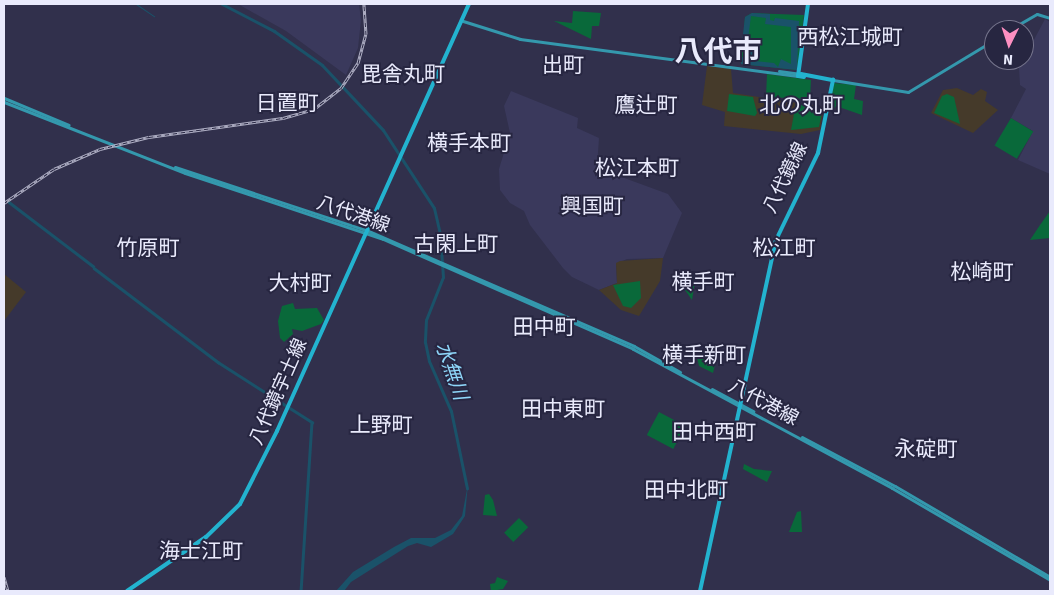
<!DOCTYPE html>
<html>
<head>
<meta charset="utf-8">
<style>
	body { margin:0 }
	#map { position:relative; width:1054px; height:595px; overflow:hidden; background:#31304c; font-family:Signika,"Noto Sans JP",sans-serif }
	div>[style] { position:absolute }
	.built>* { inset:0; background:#3a395c }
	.education>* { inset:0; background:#453a2a }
	.green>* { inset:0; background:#09693a; transform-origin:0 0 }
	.water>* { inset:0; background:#1a5269 }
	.stream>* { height:1px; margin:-0.5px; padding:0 0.5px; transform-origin:0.5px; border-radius:0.5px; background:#1a5269 }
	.canal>* { height:2.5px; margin:-1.25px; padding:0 1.25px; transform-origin:1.25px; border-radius:1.25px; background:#1a5269 }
	.river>* { height:3px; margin:-1.5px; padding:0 1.5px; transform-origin:1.5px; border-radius:1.5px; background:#1a5269 }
	.secondary>* { height:3px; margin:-1.5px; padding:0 1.5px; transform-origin:1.5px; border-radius:1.5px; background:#3498ad }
	.primary>* { height:4px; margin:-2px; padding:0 2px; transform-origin:2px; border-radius:2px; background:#23b3cf }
	.rail>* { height:3px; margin-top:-1.5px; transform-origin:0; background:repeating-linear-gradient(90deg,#272641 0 4px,#b0b0c5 0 8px); box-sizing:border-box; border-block:1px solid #b0b0c5 }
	span { translate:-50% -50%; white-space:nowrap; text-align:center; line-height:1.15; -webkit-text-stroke:4px #272641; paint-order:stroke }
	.street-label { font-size:19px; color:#e9eafc }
	.water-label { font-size:20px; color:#8fd7fa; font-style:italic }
	.quarter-label { font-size:21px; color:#e9eafc }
	.town-label { font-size:29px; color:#e9eafc; font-weight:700 }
	.frame { position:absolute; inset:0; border:5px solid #e9eafc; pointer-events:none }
	.north { position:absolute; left:984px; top:20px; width:50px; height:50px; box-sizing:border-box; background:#272641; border:1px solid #75748c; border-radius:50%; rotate:184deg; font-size:14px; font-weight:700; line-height:20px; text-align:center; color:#e9eafc }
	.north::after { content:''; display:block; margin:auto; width:18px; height:22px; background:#fd8fc1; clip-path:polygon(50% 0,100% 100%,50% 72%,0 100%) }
</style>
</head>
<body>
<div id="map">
	<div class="built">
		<i style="clip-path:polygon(238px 4px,359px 4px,361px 20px,358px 48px,346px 75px,286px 31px)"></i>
		<i style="clip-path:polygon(1045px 19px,1050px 22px,1050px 174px,1018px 160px,1033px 131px,1011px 118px,1026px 89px,1020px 85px,1019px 68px)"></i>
		<i style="clip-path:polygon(511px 91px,578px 118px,577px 128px,599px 138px,597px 168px,668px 194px,682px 213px,663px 258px,627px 259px,616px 264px,617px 283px,599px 290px,572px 277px,563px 268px,530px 225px,524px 211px,510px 203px,500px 190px,499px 169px,510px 133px,504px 106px)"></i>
	</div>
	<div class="education">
		<i style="clip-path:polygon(707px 66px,731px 69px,733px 93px,824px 107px,820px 130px,801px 134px,724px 126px,725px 112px,702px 105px)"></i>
		<i style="clip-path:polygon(957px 88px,973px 95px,981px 89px,987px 92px,985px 101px,998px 110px,973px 133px,931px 113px,943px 90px)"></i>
		<i style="clip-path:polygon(663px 258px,660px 281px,639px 316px,621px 310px,599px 290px,617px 283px,616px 263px,620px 261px)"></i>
		<i style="clip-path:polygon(4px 274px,26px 292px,4px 321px)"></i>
	</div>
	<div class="green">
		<i style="clip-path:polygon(573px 11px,601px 13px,599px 26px,592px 26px,591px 39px,554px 21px,572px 23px)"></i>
		<i style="clip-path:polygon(752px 13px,804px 15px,797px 70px,741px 64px,745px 17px)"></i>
		<i style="clip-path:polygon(767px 74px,811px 80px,810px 99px,766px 97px)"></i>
		<i style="clip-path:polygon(834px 83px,856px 85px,854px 99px,863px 101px,862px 115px,836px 106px,834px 109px,830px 105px)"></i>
		<i style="clip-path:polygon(729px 94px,753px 97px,757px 113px,755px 116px,727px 111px)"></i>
		<i style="clip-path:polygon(947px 94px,954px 97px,960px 124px,934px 113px,942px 96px)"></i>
		<i style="clip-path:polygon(796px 103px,823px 108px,819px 127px,791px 130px)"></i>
		<i style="left:1011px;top:118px;width:26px;height:32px;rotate:31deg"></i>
		<i style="clip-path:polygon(1050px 211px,1050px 238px,1030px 240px,1040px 225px)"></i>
		<i style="clip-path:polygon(680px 273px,696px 276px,692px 300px,680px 283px)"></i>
		<i style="clip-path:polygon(640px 281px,641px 298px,631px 308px,623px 306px,613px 285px)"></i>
		<i style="clip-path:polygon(293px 303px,295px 309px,317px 308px,324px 320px,321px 324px,302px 331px,292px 329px,293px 334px,284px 342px,280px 338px,278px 321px,282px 306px)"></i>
		<i style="clip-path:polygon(718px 353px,713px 373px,699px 366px,697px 357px)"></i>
		<i style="left:659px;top:412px;width:30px;height:26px;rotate:28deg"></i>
		<i style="clip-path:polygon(744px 464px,754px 469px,772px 471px,767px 482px,743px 469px)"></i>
		<i style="clip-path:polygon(489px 494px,493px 500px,497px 516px,483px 515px,485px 495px)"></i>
		<i style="clip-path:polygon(801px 511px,802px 532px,789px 532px,797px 512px)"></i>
		<i style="left:519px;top:518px;width:13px;height:21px;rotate:45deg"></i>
		<i style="clip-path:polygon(497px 577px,508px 581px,503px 589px,491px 591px,490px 584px,495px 583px)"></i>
	</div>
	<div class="water">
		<i style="clip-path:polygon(evenodd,752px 13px,770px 14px,770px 20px,774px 21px,775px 18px,799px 21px,797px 70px,741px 64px,742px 57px,751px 58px,750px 53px,744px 52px,742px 43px,745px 17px,752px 13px,751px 16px,766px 18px,765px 24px,791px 27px,791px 64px,781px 59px,778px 67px,774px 63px,756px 61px,757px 51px,750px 50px,751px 40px,748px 39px,751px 16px)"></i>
		<i style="clip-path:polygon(468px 484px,465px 516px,453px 534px,431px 547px,417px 543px,408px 546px,351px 582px,344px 591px,336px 591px,353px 572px,394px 547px,411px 538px,435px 538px,451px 530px,462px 516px)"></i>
	</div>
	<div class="stream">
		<i style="left:136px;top:4px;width:22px;rotate:34deg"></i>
	</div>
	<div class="canal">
		<i style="left:9px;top:202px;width:106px;rotate:37.3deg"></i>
		<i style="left:94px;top:268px;width:156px;rotate:37.2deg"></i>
		<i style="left:218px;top:362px;width:112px;rotate:32.6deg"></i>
		<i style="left:312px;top:422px;width:169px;rotate:93.7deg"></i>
	</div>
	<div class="river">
		<i style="left:222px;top:4px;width:59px;rotate:27.4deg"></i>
		<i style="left:274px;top:31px;width:59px;rotate:35.3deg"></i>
		<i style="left:322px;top:65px;width:89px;rotate:46.8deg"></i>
		<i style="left:383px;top:130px;width:93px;rotate:56.8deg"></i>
		<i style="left:434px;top:208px;width:28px;rotate:77deg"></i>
		<i style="left:440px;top:235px;width:42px;rotate:85.9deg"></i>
		<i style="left:443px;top:277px;width:46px;rotate:111.6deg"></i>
		<i style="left:426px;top:320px;width:22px;rotate:93deg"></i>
		<i style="left:425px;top:342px;width:19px;rotate:78deg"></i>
		<i style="left:429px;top:361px;width:55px;rotate:66.3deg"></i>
		<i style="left:451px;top:411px;width:79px;rotate:78.3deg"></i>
	</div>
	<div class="secondary">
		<i style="left:463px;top:21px;width:60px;rotate:17.5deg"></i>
		<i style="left:520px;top:39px;width:280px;rotate:7.6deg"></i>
		<i style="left:1009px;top:30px;width:32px;rotate:-30deg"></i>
		<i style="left:1037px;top:14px;width:14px;rotate:17deg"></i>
		<i style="left:779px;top:71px;width:22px;rotate:8deg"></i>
		<i style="left:833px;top:80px;width:76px;rotate:9.1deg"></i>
		<i style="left:908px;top:92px;width:100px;rotate:-31.2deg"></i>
		<i style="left:4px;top:98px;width:70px;rotate:22.6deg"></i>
		<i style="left:4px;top:102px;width:194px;rotate:21.4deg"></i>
		<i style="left:185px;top:173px;width:209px;rotate:18.4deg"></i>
		<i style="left:383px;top:239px;width:273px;rotate:23.7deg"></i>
		<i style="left:633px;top:349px;width:294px;rotate:28.2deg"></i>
		<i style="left:892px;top:488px;width:183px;rotate:30.2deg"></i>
		<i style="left:175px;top:167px;width:201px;rotate:18.3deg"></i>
		<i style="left:366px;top:230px;width:292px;rotate:23.4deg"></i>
		<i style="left:634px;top:346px;width:53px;rotate:29.5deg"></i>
		<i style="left:712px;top:389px;width:47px;rotate:28.2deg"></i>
		<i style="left:802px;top:437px;width:105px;rotate:27.8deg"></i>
		<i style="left:895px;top:486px;width:180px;rotate:30.4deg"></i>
	</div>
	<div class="primary">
		<i style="left:801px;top:74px;width:33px;rotate:11deg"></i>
		<i style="left:804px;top:77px;width:6px;rotate:-171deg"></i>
		<i style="left:798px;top:76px;width:73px;rotate:-82.1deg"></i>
		<i style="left:127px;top:591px;width:96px;rotate:-34.4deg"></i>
		<i style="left:206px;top:537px;width:47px;rotate:-44.1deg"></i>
		<i style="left:240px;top:504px;width:82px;rotate:-63.1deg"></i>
		<i style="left:277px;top:431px;width:468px;rotate:-65.8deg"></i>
		<i style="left:700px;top:591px;width:359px;rotate:-77.8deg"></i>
		<i style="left:776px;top:240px;width:97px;rotate:-64.2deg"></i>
		<i style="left:818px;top:153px;width:75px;rotate:-78.4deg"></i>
	</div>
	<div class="rail">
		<i style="left:4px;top:203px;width:60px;rotate:-34.2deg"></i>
		<i style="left:54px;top:169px;width:50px;rotate:-23.5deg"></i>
		<i style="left:100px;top:149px;width:50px;rotate:-13.8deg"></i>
		<i style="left:149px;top:137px;width:135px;rotate:-8.1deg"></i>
		<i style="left:283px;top:118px;width:32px;rotate:-16deg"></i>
		<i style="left:314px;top:109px;width:34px;rotate:-38deg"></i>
		<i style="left:341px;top:88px;width:30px;rotate:-56deg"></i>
		<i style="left:358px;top:63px;width:30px;rotate:-75deg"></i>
		<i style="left:366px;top:34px;width:30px;rotate:-94deg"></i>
		<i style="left:4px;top:577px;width:15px;rotate:74deg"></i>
	</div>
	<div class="street-label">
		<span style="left:786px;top:178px;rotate:-64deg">八代鏡線</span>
		<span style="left:353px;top:215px;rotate:19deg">八代港線</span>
		<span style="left:279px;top:392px;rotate:-66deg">八代鏡宇土線</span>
		<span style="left:763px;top:403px;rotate:28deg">八代港線</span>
	</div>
	<div class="water-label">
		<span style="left:452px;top:371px;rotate:71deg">水無川</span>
	</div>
	<div class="quarter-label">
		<span style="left:850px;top:37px">西松江城町</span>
		<span style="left:563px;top:65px">出町</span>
		<span style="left:403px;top:74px">毘舎丸町</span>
		<span style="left:287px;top:103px">日置町</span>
		<span style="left:646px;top:105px">鷹辻町</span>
		<span style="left:801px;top:105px">北の丸町</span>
		<span style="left:469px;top:143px">横手本町</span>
		<span style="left:637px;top:168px">松江本町</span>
		<span style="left:592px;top:206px">興国町</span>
		<span style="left:456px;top:244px">古閑上町</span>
		<span style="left:148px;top:248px">竹原町</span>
		<span style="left:784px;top:248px">松江町</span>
		<span style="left:982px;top:272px">松崎町</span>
		<span style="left:703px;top:282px">横手町</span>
		<span style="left:300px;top:283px">大村町</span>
		<span style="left:544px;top:327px">田中町</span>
		<span style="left:704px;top:355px">横手新町</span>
		<span style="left:563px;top:409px">田中東町</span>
		<span style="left:381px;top:425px">上野町</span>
		<span style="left:714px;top:432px">田中西町</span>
		<span style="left:926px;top:449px">永碇町</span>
		<span style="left:686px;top:490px">田中北町</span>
		<span style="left:201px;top:551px">海士江町</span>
	</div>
	<div class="town-label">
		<span style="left:718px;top:52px">八代市</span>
	</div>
	<div class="frame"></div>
	<div class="north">N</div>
</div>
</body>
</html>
